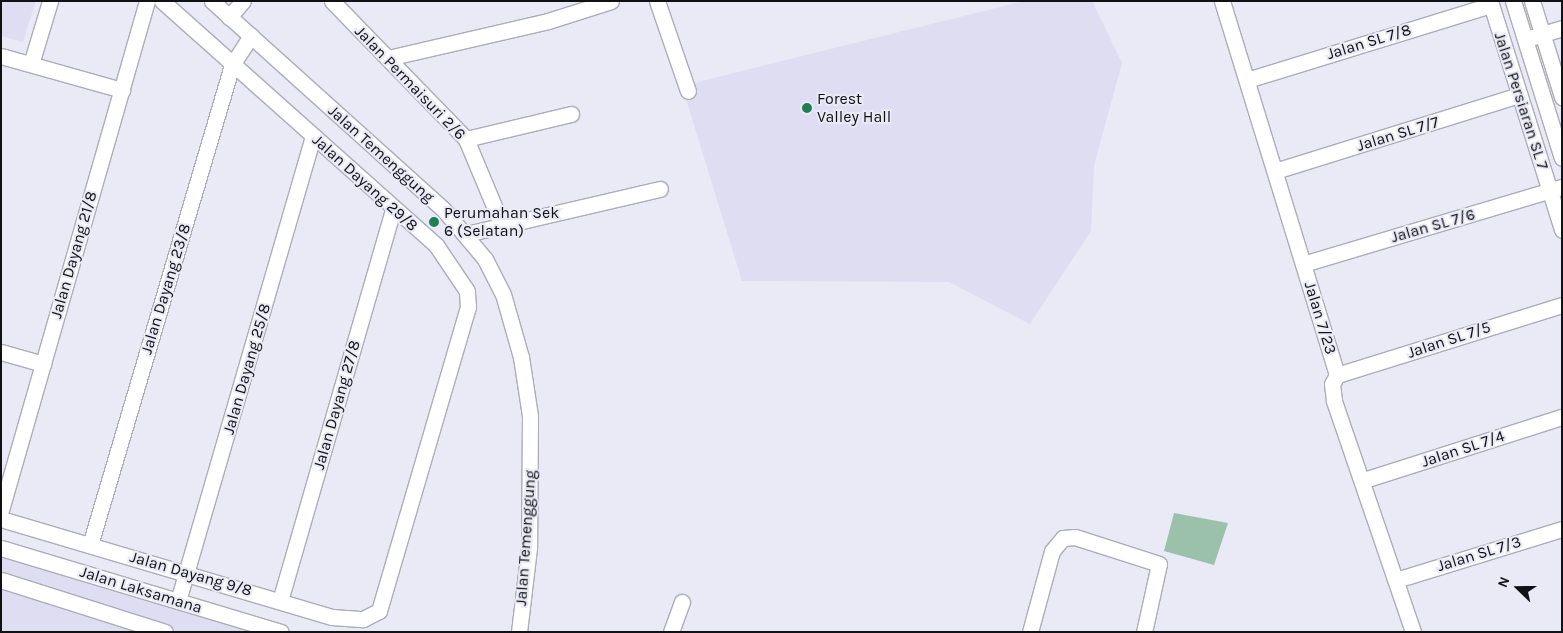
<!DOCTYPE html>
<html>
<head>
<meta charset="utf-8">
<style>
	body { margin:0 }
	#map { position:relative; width:1563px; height:633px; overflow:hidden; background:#eae9f6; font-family:Karla,sans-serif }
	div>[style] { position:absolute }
	.built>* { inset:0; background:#dfddf1 }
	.green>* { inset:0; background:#9cc1ab }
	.roads { filter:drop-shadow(1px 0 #adacb9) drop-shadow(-1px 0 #adacb9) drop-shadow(0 1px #adacb9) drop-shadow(0 -1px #adacb9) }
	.minor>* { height:15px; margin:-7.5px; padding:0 7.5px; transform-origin:7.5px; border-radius:7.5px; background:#fff }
	.dots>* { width:14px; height:14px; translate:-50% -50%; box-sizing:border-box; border:2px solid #eae9f6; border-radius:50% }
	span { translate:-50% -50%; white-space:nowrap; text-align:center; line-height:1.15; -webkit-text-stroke:4px #eae9f6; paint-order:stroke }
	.street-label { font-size:16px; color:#111115 }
	.poi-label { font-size:16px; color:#111115 }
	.left { translate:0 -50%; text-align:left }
	.frame { position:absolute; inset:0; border:2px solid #111115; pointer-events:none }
	.north { position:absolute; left:1493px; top:563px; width:50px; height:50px; -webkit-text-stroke:4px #eae9f6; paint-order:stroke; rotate:292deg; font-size:14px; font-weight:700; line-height:20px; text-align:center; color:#111115 }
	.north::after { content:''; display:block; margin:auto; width:18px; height:22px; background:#111115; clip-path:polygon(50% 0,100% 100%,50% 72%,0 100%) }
</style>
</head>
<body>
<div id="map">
	<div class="built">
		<i style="clip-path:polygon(1px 1px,36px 1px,23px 42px,1px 36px)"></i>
		<i style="clip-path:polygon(1024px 1px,1092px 1px,1122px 63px,1094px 165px,1091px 231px,1030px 324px,949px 282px,742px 281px,682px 86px)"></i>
		<i style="clip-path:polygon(1px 552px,270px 632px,1px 632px)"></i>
	</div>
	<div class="green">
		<i style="clip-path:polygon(1174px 513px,1228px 523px,1214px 565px,1164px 551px)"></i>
	</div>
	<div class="roads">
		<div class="minor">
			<i style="left:212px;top:1px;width:311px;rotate:42deg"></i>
			<i style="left:443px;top:209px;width:65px;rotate:50deg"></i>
			<i style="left:485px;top:259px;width:39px;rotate:63deg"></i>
			<i style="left:503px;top:294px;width:66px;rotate:74.1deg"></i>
			<i style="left:521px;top:357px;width:60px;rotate:81.3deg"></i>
			<i style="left:530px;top:416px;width:132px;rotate:90.4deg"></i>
			<i style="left:529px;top:548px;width:85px;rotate:96.8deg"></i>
			<i style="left:332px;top:1px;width:192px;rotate:45.8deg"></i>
			<i style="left:466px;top:139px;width:93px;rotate:67.3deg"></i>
			<i style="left:657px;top:1px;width:95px;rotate:71deg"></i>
			<i style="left:1222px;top:1px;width:391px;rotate:72.9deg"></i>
			<i style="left:1337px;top:375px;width:10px;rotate:119deg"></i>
			<i style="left:1332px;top:384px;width:17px;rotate:83deg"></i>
			<i style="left:1334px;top:401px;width:244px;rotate:71.1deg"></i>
			<i style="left:1490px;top:1px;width:240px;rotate:72.5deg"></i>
			<i style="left:1513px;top:1px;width:164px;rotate:72.7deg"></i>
			<i style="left:1532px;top:1px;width:101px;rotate:72.6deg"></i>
			<i style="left:229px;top:17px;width:21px;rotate:-49deg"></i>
			<i style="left:1533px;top:37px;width:30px;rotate:-17deg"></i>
			<i style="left:1px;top:56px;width:126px;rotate:15.7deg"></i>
			<i style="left:388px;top:58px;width:164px;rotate:-13deg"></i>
			<i style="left:548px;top:21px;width:66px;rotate:-17.6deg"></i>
			<i style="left:31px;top:64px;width:66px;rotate:-73.2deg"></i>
			<i style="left:1247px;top:80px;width:255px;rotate:-17.1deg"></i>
			<i style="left:466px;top:139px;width:108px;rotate:-13.4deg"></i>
			<i style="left:1275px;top:171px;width:256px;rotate:-17.3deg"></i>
			<i style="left:466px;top:234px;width:199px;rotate:-13.1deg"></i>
			<i style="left:1303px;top:264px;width:270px;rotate:-16.6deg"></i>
			<i style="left:1px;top:352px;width:44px;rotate:15.9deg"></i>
			<i style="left:1337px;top:375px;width:236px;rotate:-17.3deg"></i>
			<i style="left:1364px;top:480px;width:208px;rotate:-17.7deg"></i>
			<i style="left:1px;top:510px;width:530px;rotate:-74deg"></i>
			<i style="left:1px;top:519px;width:345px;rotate:16.5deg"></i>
			<i style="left:332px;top:617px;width:31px;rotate:4deg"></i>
			<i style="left:363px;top:619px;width:18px;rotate:-27deg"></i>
			<i style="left:379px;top:611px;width:317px;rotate:-73.7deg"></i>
			<i style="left:468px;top:307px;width:16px;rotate:-94deg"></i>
			<i style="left:467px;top:291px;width:55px;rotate:-124deg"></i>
			<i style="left:436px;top:245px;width:367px;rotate:-138.3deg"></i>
			<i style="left:90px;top:545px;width:501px;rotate:-73.52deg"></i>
			<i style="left:232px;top:65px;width:35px;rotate:-57deg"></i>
			<i style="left:1px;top:548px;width:292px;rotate:16.7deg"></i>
			<i style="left:1px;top:580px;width:172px;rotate:17.6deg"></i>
			<i style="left:1396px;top:580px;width:174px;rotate:-17.1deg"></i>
			<i style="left:178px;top:601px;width:483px;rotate:-73.8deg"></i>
			<i style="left:280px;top:601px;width:407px;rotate:-73.9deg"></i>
			<i style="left:671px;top:632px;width:32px;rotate:-70deg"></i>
			<i style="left:1030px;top:632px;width:84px;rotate:-74.8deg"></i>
			<i style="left:1052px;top:551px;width:17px;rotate:-50deg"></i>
			<i style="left:1063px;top:538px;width:12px;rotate:-5deg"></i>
			<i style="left:1075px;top:537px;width:88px;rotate:17.8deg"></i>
			<i style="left:1159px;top:564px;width:70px;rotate:102.4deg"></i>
		</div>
	</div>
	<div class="dots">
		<i style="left:807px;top:108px;background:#207d54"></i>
		<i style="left:434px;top:222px;background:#207d54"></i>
	</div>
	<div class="street-label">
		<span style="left:1369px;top:42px;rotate:-17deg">Jalan SL 7/8</span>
		<span style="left:410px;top:83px;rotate:46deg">Jalan Permaisuri 2/6</span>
		<span style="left:1521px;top:101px;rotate:72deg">Jalan Persiaran SL 7</span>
		<span style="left:1398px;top:134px;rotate:-17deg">Jalan SL 7/7</span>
		<span style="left:381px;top:154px;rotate:42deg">Jalan Temenggung</span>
		<span style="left:365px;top:183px;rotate:42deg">Jalan Dayang 29/8</span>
		<span style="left:1433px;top:226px;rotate:-16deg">Jalan SL 7/6</span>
		<span style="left:74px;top:255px;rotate:-74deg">Jalan Dayang 21/8</span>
		<span style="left:166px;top:289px;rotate:-73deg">Jalan Dayang 23/8</span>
		<span style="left:1320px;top:318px;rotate:73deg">Jalan 7/23</span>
		<span style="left:1449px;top:340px;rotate:-18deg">Jalan SL 7/5</span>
		<span style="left:247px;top:369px;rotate:-74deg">Jalan Dayang 25/8</span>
		<span style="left:337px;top:405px;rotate:-74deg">Jalan Dayang 27/8</span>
		<span style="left:1463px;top:449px;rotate:-18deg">Jalan SL 7/4</span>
		<span style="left:526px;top:538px;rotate:-86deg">Jalan Temenggung</span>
		<span style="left:1479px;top:554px;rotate:-17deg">Jalan SL 7/3</span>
		<span style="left:191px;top:574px;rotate:16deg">Jalan Dayang 9/8</span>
		<span style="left:141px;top:590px;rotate:17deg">Jalan Laksamana</span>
	</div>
	<div class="poi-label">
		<span class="left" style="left:817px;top:108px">Forest<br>Valley Hall</span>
		<span class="left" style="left:444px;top:222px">Perumahan Sek<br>6 (Selatan)</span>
	</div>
	<div class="frame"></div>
	<div class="north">N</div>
</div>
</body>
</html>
